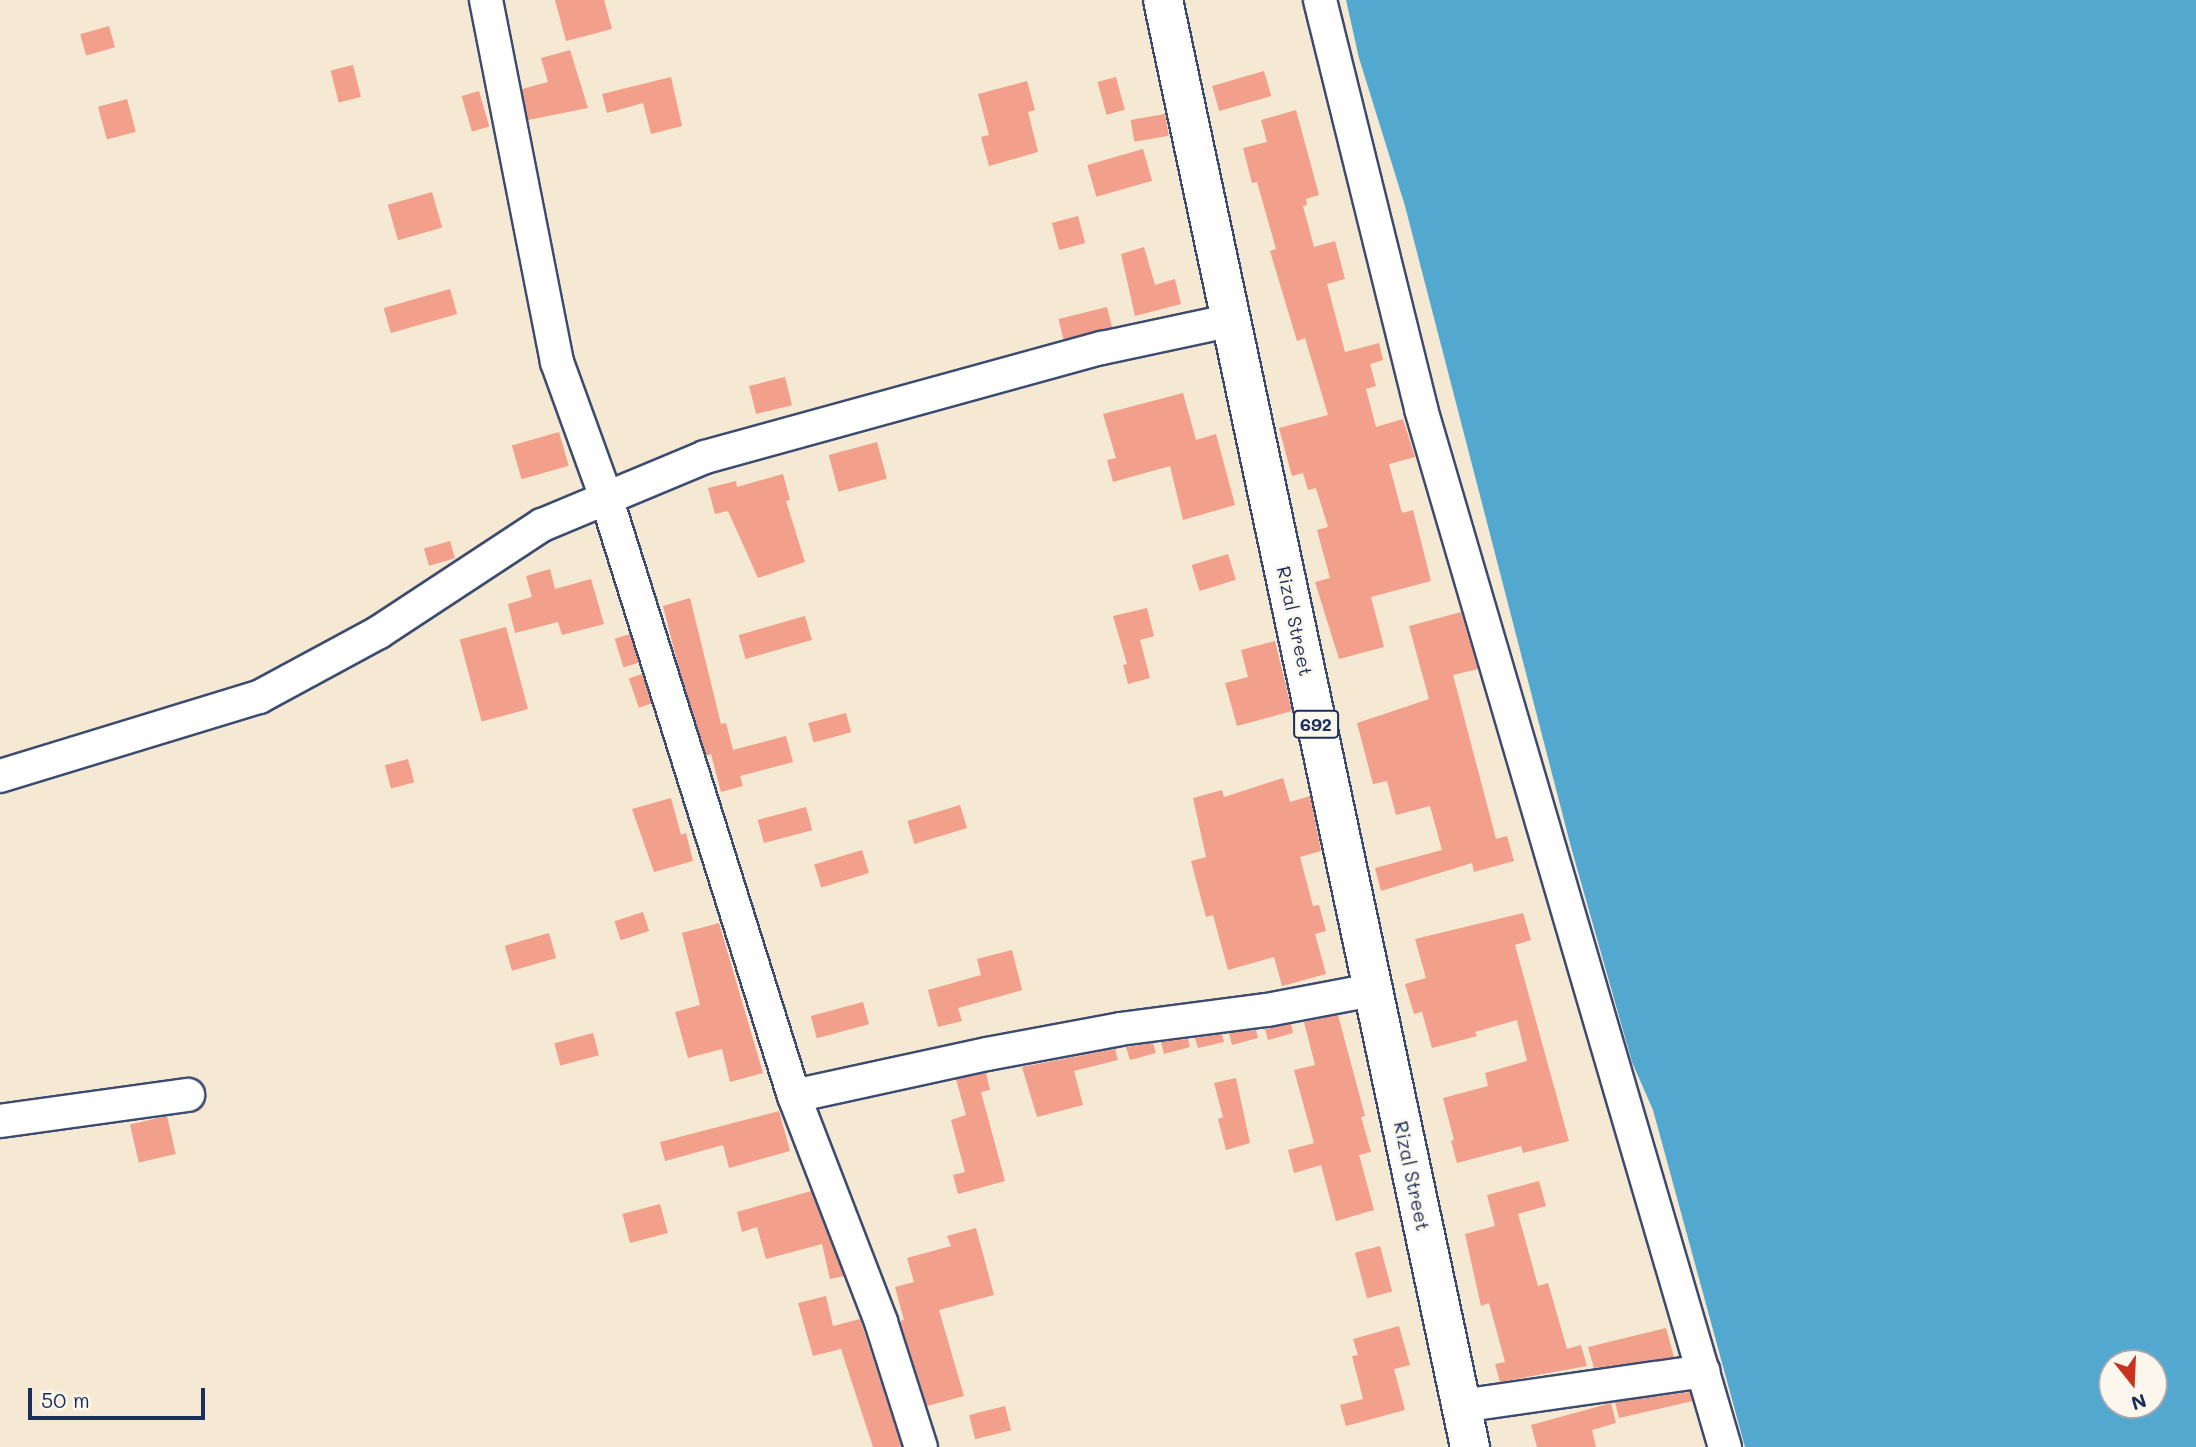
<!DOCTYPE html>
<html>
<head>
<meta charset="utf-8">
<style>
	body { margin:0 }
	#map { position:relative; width:2196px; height:1447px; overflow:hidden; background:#f5e9d3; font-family:Mali,sans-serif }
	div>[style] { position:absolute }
	.water>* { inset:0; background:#53a8cf }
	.building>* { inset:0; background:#f29f8b; transform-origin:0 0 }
	.roads { filter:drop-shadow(2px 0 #3c4b70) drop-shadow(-2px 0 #3c4b70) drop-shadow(0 2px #3c4b70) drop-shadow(0 -2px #3c4b70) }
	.minor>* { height:32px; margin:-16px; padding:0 16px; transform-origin:16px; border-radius:16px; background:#fff }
	.major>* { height:38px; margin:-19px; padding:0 19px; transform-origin:19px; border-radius:19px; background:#fff }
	span { translate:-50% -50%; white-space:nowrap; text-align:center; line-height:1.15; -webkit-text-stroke:5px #fbf7ec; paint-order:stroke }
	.shield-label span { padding:2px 5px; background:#fbf7ec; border:2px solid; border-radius:5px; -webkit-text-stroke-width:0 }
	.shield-label { font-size:18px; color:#1b2f5e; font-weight:700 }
	.street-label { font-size:19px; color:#1b2f5e }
	.north { position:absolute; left:2098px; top:1349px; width:70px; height:70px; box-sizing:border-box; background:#fbf7ec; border:2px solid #a1a7b3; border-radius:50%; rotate:162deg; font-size:19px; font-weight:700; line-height:28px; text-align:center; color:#1b2f5e }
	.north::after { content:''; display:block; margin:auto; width:24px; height:32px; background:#c8321e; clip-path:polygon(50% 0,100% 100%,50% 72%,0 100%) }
	.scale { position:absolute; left:28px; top:1388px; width:177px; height:32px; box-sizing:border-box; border:4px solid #1b2f5e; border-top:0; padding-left:9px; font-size:21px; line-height:24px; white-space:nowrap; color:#1b2f5e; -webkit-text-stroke:5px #fbf7ec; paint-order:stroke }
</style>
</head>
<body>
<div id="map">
	<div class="water">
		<i style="clip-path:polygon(evenodd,1346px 0,2196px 0,2196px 1447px,1745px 1447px,1653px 1110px,1632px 1062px,1571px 847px,1405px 206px,1359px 58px,1346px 0,2112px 1363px,2154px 1363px,2154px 1405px,2112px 1405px,2112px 1363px)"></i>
	</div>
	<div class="building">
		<i style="clip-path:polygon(555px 0,604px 0,612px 29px,566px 41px)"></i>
		<i style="left:109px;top:26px;width:22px;height:30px;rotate:74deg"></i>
		<i style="clip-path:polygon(570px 50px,588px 108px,528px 120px,522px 89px,548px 82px,541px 58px)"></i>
		<i style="left:353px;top:65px;width:33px;height:23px;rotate:76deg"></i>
		<i style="left:1264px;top:71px;width:26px;height:54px;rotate:74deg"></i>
		<i style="clip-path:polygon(671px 77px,682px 126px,651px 134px,643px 103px,607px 113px,602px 94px)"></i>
		<i style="left:1116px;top:77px;width:34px;height:19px;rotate:75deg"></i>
		<i style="clip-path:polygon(1027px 81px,1035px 110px,1028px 112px,1038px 152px,989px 166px,981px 137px,989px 135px,978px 94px)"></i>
		<i style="left:479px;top:91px;width:37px;height:18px;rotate:74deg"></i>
		<i style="left:127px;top:99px;width:34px;height:30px;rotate:75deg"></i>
		<i style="clip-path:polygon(1296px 110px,1319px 195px,1306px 199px,1307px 205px,1303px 206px,1314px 247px,1335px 241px,1345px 279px,1327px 284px,1345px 352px,1379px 343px,1383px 360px,1370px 364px,1376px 386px,1366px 389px,1376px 427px,1403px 419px,1415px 457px,1389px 464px,1402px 513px,1413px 510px,1431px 581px,1371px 597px,1384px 647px,1339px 659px,1315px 582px,1330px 578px,1317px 530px,1328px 527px,1316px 488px,1308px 490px,1303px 473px,1292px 476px,1279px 428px,1328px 415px,1305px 338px,1297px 341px,1270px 251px,1276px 249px,1257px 182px,1252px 183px,1243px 148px,1267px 142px,1261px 120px)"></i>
		<i style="left:1165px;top:114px;width:22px;height:35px;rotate:80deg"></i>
		<i style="left:1143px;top:149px;width:33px;height:58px;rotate:74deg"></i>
		<i style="left:432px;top:192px;width:37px;height:46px;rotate:74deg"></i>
		<i style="left:1078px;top:216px;width:28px;height:27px;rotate:75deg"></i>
		<i style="clip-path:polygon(1144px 247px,1155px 285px,1175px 279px,1181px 304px,1135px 316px,1121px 254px)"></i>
		<i style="left:450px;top:289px;width:26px;height:69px;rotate:74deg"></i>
		<i style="left:1107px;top:307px;width:21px;height:50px;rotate:76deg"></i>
		<i style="left:785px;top:377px;width:29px;height:37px;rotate:76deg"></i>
		<i style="clip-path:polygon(1183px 393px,1196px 440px,1216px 434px,1235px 505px,1183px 520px,1170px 466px,1113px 482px,1107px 460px,1116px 458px,1103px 414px)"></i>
		<i style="left:559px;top:432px;width:35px;height:49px;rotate:74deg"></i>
		<i style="left:877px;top:442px;width:38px;height:50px;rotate:75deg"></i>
		<i style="clip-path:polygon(783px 474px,790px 500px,786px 501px,805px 562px,758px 578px,728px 511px,715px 514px,708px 488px,736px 481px,737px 487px)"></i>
		<i style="left:450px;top:541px;width:18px;height:27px;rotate:74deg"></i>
		<i style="left:1228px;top:554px;width:27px;height:38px;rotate:73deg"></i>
		<i style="clip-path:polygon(550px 569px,555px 589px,591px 579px,604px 624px,562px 635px,558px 622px,515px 633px,508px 604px,532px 597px,526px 576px)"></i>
		<i style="clip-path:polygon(690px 598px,721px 724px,726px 723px,733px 750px,786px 736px,793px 762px,740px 776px,743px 786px,721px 792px,711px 754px,706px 756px,678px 665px,663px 606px)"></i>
		<i style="clip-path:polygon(1147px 608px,1154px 636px,1140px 640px,1150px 678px,1128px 684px,1123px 665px,1127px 664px,1113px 616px)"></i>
		<i style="clip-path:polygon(1461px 612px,1478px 669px,1453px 675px,1496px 839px,1507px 836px,1514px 861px,1474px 872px,1472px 863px,1381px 891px,1375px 868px,1442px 850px,1430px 806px,1396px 815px,1387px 781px,1373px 784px,1357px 723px,1429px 699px,1409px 626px)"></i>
		<i style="left:805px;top:616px;width:25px;height:69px;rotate:74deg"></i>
		<i style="left:506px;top:627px;width:85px;height:48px;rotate:75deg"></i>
		<i style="left:630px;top:634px;width:30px;height:16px;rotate:73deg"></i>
		<i style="clip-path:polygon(1275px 641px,1292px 711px,1237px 726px,1225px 683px,1248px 677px,1241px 650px)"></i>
		<i style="left:642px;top:674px;width:31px;height:14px;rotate:71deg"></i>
		<i style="left:846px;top:713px;width:20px;height:39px;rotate:75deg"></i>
		<i style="left:408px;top:759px;width:24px;height:24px;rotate:75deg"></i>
		<i style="clip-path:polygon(1283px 778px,1290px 802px,1310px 796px,1321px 851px,1300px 857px,1313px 906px,1319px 905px,1326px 931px,1315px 934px,1326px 974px,1282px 986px,1274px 957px,1228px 970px,1213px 915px,1206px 917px,1191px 861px,1206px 857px,1193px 798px,1222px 790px,1224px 797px)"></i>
		<i style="clip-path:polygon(671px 798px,681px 835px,686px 833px,693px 861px,654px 872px,632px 809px)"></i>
		<i style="left:960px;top:805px;width:24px;height:55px;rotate:73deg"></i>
		<i style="left:806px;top:807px;width:24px;height:50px;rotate:75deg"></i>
		<i style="left:862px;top:850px;width:24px;height:50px;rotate:73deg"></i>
		<i style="left:643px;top:912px;width:20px;height:30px;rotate:72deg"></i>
		<i style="clip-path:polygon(1523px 913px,1531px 940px,1515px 945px,1569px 1141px,1523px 1153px,1521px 1146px,1457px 1163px,1451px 1141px,1454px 1140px,1443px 1098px,1488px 1086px,1485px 1073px,1527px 1061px,1517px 1020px,1475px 1032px,1477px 1036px,1432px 1048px,1422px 1012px,1414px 1014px,1405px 984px,1426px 978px,1415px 939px)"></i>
		<i style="clip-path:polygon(719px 923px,763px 1073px,730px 1082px,722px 1049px,688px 1058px,675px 1012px,700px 1005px,682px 933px)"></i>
		<i style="left:549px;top:933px;width:26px;height:46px;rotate:74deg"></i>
		<i style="clip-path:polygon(1012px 950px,1022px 990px,958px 1008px,962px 1021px,938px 1027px,928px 990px,981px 975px,977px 959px)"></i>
		<i style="left:863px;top:1002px;width:23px;height:54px;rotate:75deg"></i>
		<i style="clip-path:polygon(1338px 1015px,1365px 1116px,1361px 1117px,1371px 1152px,1359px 1155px,1374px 1210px,1336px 1221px,1321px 1165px,1294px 1173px,1288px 1150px,1314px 1143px,1294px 1070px,1315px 1065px,1304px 1022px)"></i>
		<i style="clip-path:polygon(1291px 1024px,1293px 1033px,1268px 1040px,1265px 1029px)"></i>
		<i style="clip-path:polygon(1256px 1030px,1258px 1038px,1232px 1045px,1229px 1033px)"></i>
		<i style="left:593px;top:1033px;width:23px;height:40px;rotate:75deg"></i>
		<i style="clip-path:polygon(1222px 1034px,1224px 1042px,1198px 1048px,1195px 1038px)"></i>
		<i style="clip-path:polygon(1188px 1039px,1190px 1047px,1164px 1054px,1161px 1042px)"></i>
		<i style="clip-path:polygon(1153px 1043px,1156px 1053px,1130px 1060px,1126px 1047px)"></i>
		<i style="clip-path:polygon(1115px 1049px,1118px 1060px,1074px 1071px,1083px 1105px,1037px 1117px,1022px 1067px)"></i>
		<i style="clip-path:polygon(986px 1073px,990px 1090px,981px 1092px,1005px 1181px,958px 1194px,953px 1175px,965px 1172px,951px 1120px,966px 1115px,956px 1079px)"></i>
		<i style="clip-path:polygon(1236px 1078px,1250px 1143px,1226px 1150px,1218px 1119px,1223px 1117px,1214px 1083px)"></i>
		<i style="clip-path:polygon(779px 1111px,790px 1151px,729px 1168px,723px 1145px,665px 1161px,660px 1142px)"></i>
		<i style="left:167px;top:1116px;width:39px;height:38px;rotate:77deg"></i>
		<i style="clip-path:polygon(1539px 1181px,1546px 1206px,1518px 1214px,1538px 1286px,1548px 1283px,1567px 1349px,1581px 1345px,1587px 1366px,1500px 1382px,1495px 1364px,1505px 1362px,1489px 1303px,1481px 1306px,1465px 1234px,1495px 1226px,1487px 1195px)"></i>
		<i style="clip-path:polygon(811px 1191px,844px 1276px,830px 1279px,822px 1244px,766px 1259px,757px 1227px,742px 1232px,737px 1212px)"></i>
		<i style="left:660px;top:1204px;width:30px;height:39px;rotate:75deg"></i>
		<i style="clip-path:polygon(976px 1228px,994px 1295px,939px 1310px,964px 1396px,927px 1406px,900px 1321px,904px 1320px,895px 1287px,914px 1282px,907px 1258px,951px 1246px,947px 1236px)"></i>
		<i style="left:1380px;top:1246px;width:47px;height:26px;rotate:75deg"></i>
		<i style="clip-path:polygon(826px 1296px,833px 1326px,860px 1319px,902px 1447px,873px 1447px,841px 1349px,813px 1356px,798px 1303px)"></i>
		<i style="clip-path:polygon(1399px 1326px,1410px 1365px,1394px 1369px,1405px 1410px,1346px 1426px,1340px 1405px,1363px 1399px,1352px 1356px,1358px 1355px,1353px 1339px)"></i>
		<i style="clip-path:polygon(1666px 1328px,1674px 1357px,1594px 1368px,1588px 1347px)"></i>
		<i style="clip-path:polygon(1690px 1392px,1693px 1401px,1619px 1418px,1615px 1402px)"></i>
		<i style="clip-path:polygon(1611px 1403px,1616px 1423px,1592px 1430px,1596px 1447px,1537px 1447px,1531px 1425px)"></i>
		<i style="left:1005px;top:1406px;width:25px;height:37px;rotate:76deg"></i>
	</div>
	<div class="roads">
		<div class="minor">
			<i style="left:486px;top:0;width:369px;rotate:78.9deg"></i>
			<i style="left:557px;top:362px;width:144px;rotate:70.1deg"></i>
			<i style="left:606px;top:497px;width:628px;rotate:72.58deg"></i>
			<i style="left:794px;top:1096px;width:242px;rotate:68.9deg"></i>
			<i style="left:881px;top:1322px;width:131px;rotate:72.3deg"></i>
			<i style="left:1320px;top:0;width:421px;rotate:76.1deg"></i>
			<i style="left:1421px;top:409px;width:1082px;rotate:73.68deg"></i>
			<i style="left:0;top:776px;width:271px;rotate:-17deg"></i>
			<i style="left:259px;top:697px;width:136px;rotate:-28.4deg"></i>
			<i style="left:379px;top:632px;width:195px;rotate:-33.3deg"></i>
			<i style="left:542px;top:525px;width:177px;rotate:-22.6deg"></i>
			<i style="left:705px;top:457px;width:412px;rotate:-15.4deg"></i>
			<i style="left:1102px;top:348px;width:134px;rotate:-12.1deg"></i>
			<i style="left:794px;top:1096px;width:198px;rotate:-12.3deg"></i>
			<i style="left:987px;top:1054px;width:135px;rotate:-10.6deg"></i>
			<i style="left:1120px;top:1029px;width:148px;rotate:-7.4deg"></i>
			<i style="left:1267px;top:1010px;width:107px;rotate:-10.8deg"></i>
			<i style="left:0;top:1121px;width:190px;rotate:-7.9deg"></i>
			<i style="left:1461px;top:1406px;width:245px;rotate:-8.2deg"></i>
		</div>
		<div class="major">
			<i style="left:1163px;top:0;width:1479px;rotate:78.02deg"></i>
		</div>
	</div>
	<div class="shield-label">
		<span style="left:1316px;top:724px">692</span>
	</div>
	<div class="street-label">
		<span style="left:1295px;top:621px;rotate:78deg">Rizal Street</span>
		<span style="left:1412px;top:1176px;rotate:78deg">Rizal Street</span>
	</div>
	<div class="north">N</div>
	<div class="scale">50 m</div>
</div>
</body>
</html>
